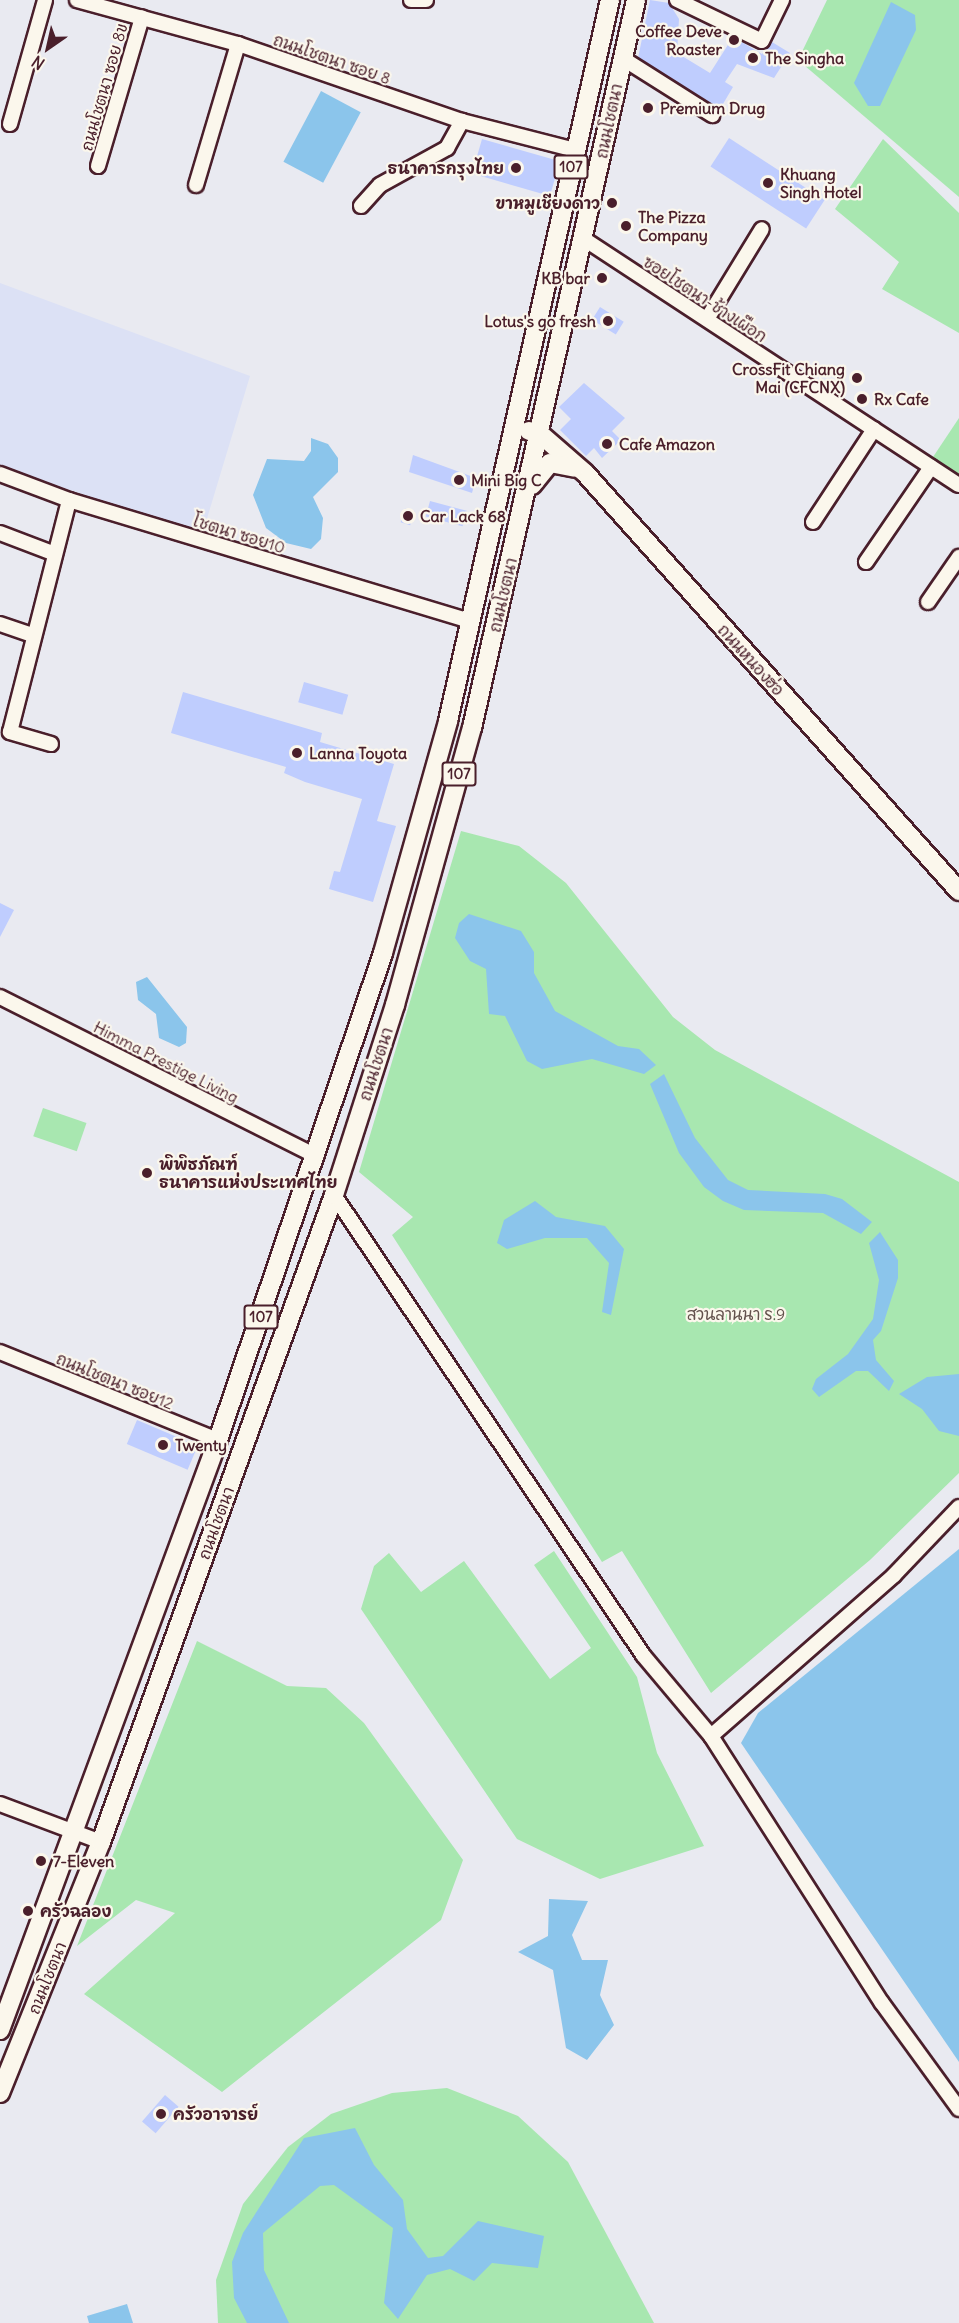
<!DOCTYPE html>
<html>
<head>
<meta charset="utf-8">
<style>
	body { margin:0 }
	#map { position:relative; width:959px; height:2323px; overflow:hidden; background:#e9eaf1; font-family:Delius,"Playpen Sans Thai",sans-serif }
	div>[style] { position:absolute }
	.built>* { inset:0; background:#dce1f5 }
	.green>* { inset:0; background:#a8e7b0; transform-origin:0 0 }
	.water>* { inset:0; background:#8bc5eb; transform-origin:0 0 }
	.building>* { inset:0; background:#bfcdfe; transform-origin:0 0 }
	.roads { filter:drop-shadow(2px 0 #4a1f2b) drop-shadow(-2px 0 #4a1f2b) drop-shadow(0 2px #4a1f2b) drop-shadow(0 -2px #4a1f2b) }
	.minor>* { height:14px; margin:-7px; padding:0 7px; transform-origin:7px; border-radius:7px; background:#fbf7ec }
	.major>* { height:18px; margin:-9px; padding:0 9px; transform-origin:9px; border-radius:9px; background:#fbf7ec }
	.dots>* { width:16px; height:16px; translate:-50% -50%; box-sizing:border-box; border:3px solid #fbf7ec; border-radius:50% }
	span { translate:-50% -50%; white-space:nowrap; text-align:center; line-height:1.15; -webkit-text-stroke:4.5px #fbf7ec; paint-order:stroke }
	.shield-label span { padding:2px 4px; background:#fbf7ec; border:2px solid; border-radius:4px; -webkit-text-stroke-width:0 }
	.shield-label { font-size:15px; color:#4a1f2b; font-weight:700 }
	.poi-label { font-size:16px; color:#4a1f2b; font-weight:700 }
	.right { translate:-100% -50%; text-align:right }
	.left { translate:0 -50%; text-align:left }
	.street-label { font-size:16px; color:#4a1f2b }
	.park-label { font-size:16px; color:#62514c }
	.north { position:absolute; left:18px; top:18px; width:60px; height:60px; -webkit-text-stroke:4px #fbf7ec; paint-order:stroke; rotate:214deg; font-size:16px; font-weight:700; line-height:24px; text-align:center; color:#4a1f2b }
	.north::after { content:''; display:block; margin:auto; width:21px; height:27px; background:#4a1f2b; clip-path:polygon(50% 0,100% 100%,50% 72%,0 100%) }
</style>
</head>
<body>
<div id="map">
	<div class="built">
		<i style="clip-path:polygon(0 283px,250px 376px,202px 535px,0 466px)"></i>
	</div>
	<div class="green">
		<i style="clip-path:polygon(827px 0,959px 0,959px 197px,798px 60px)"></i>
		<i style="clip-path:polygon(883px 139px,959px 213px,959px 333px,882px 289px,899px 262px,835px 209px)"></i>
		<i style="clip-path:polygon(959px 418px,959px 478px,931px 460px)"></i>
		<i style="clip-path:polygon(461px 831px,519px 846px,566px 883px,673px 1017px,715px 1050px,959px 1182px,959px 1473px,870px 1560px,711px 1693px,622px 1551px,602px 1562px,392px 1235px,413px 1217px,359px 1172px)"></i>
		<i style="left:43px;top:1108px;width:46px;height:30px;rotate:19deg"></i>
		<i style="clip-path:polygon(554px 1551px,637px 1677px,657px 1753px,704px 1846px,600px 1879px,517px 1839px,361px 1609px,374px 1566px,389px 1553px,421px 1592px,464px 1561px,550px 1679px,591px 1648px,534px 1565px)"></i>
		<i style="clip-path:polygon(197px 1641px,287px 1686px,326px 1688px,364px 1723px,463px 1860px,441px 1920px,222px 2092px,84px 1994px,175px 1913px,136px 1900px,77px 1946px)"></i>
		<i style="clip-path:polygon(447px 2088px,518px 2116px,568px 2162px,654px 2323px,218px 2323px,216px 2280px,243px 2204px,288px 2147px,331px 2114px,392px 2093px)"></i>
	</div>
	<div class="water">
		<i style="clip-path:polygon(891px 2px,915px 15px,916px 30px,880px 106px,868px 106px,854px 83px)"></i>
		<i style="left:321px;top:91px;width:45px;height:80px;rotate:28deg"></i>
		<i style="clip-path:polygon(311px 438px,328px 444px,338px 458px,338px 472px,313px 497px,323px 518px,321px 539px,311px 549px,286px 543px,266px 528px,253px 495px,267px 459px,304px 461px,311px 451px)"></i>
		<i style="clip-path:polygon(469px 914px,521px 931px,534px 952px,534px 973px,555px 1011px,618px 1046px,639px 1049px,656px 1065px,644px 1074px,592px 1059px,542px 1069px,527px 1061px,505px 1016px,489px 1014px,486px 969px,470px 961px,455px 938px,459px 923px)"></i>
		<i style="clip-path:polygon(147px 977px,187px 1027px,186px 1043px,179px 1047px,159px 1038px,156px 1014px,138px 1000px,136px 982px)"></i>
		<i style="clip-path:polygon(664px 1074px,695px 1138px,728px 1180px,748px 1190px,825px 1194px,842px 1199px,872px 1222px,861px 1234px,823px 1213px,744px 1210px,723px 1201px,704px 1187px,679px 1153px,650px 1084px)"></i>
		<i style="clip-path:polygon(535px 1201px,556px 1217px,605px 1226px,624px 1249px,611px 1315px,602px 1312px,609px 1263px,587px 1238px,545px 1238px,507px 1249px,497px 1243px,504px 1220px)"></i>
		<i style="clip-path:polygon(880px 1232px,898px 1260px,898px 1278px,881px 1331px,873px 1340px,876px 1360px,894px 1381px,889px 1391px,868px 1371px,856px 1371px,819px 1397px,812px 1389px,816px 1379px,848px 1354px,873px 1319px,879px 1280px,869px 1243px)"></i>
		<i style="clip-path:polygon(959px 1374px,959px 1436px,939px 1431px,922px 1409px,899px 1394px,927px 1377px)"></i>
		<i style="clip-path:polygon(959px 1549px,959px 2062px,741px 1743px,758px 1713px)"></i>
		<i style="clip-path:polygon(549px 1899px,588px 1901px,572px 1935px,582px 1960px,608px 1960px,600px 1995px,614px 2025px,587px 2060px,566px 2048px,553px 1970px,518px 1952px,548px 1936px)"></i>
		<i style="clip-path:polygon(355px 2128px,374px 2165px,403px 2200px,407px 2229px,428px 2258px,443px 2256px,478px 2221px,544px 2236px,538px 2268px,492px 2263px,474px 2281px,450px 2269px,427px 2275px,398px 2319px,384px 2303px,393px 2228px,334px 2185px,320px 2186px,263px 2233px,264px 2270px,289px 2323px,247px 2323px,234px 2298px,232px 2262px,243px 2233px,304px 2138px)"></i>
		<i style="clip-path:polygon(127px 2304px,133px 2323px,89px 2323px,87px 2316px)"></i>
	</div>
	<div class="building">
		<i style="clip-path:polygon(650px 0,669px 3px,679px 19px,677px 53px,710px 73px,733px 37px,762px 54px,772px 42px,790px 53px,774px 78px,737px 64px,725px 82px,733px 87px,720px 109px,638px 58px)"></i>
		<i style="left:729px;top:138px;width:114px;height:34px;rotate:33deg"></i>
		<i style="left:482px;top:139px;width:81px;height:36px;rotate:16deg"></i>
		<i style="left:600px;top:307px;width:28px;height:15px;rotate:32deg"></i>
		<i style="clip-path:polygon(584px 383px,625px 418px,612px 431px,621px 440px,602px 458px,594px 448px,586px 456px,560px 430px,571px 419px,559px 407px)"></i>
		<i style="clip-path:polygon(413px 455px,476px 478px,472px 493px,409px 472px)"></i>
		<i style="left:430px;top:501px;width:38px;height:16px;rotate:15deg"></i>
		<i style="left:405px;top:508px;width:10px;height:15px;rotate:17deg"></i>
		<i style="left:304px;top:682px;width:46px;height:21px;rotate:16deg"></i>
		<i style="clip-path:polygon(183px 692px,322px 733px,320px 742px,394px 764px,377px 821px,396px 826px,373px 902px,329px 889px,334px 871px,340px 872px,362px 799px,305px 782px,284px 773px,286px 767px,171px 733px)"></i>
		<i style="clip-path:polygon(0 903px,14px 910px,0 937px)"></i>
		<i style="left:137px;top:1420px;width:66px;height:26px;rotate:23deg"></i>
		<i style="left:165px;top:2095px;width:18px;height:35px;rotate:41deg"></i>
	</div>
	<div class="roads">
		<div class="minor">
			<i style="left:77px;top:0;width:167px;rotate:15.3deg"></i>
			<i style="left:238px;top:44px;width:237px;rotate:19deg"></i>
			<i style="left:462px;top:121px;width:117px;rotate:14.4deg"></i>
			<i style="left:411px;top:0;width:15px"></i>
			<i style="left:677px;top:0;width:94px;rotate:25.8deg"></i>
			<i style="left:762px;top:41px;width:46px;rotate:-64deg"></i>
			<i style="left:622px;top:58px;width:107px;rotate:32.3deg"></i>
			<i style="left:10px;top:124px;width:129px;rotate:-74.2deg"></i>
			<i style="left:98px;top:166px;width:155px;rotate:-73.5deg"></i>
			<i style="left:196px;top:185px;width:147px;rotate:-73.4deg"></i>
			<i style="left:361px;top:206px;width:28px;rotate:-48deg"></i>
			<i style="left:380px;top:185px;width:77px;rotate:-28.9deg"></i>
			<i style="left:447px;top:148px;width:31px;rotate:-61deg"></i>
			<i style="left:584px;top:239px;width:448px;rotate:33.3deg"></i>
			<i style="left:707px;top:319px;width:105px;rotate:-58.6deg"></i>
			<i style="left:0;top:474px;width:74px;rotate:20.6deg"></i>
			<i style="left:69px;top:500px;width:418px;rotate:16.8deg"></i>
			<i style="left:813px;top:522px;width:111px;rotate:-56.7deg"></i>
			<i style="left:0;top:533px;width:59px;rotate:20.9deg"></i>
			<i style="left:866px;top:562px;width:115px;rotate:-55.6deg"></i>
			<i style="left:928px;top:602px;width:55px;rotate:-55.4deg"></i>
			<i style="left:0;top:624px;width:36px;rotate:19deg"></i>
			<i style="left:51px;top:744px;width:43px;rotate:-163.7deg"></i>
			<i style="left:10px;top:732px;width:239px;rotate:-75.7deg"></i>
			<i style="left:0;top:997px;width:354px;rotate:26.7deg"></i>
			<i style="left:334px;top:1195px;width:554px;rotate:56.11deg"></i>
			<i style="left:643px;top:1655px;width:106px;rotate:50deg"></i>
			<i style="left:711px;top:1736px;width:317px;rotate:57.4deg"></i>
			<i style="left:882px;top:2003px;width:131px;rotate:54deg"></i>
			<i style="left:0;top:1352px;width:235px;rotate:22deg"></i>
			<i style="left:711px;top:1736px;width:244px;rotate:-41.3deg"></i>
			<i style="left:894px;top:1575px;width:94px;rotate:-46.3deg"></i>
			<i style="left:0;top:1804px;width:108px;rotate:20.6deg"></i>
		</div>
		<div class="major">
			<i style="left:529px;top:431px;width:10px;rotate:11deg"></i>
			<i style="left:539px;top:433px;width:61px;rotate:41deg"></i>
			<i style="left:585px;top:473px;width:561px;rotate:48.18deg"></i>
			<i style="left:532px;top:485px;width:28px;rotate:-51deg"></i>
			<i style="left:550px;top:463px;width:25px;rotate:11deg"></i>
			<i style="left:0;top:2030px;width:629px;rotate:-69.72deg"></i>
			<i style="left:218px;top:1440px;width:514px;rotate:-71.28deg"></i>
			<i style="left:383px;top:953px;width:241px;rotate:-74.3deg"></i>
			<i style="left:448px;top:721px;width:739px;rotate:-77.34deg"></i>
			<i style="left:0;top:2093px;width:271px;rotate:-68.1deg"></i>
			<i style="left:101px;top:1842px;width:688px;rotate:-70.19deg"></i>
			<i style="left:334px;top:1195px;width:200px;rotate:-72.2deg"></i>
			<i style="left:395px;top:1005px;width:288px;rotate:-74.5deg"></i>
			<i style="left:472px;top:728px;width:746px;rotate:-77.3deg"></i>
		</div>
	</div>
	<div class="dots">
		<i style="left:734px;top:40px;background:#4a1f2b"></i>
		<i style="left:753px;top:58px;background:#4a1f2b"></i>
		<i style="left:648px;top:108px;background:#4a1f2b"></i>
		<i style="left:516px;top:168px;background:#4a1f2b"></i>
		<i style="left:768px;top:183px;background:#4a1f2b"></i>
		<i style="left:612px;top:203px;background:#4a1f2b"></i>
		<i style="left:626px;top:226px;background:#4a1f2b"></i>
		<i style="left:602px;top:278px;background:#4a1f2b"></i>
		<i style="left:608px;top:321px;background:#4a1f2b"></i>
		<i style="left:857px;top:378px;background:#4a1f2b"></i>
		<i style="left:862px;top:399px;background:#4a1f2b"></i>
		<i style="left:607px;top:444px;background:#4a1f2b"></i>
		<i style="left:459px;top:480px;background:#4a1f2b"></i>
		<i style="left:408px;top:516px;background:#4a1f2b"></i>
		<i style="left:297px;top:753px;background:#4a1f2b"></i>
		<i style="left:147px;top:1173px;background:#4a1f2b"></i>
		<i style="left:163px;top:1445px;background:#4a1f2b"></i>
		<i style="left:41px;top:1861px;background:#4a1f2b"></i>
		<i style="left:28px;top:1911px;background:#4a1f2b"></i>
		<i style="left:161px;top:2114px;background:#4a1f2b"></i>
	</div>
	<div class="shield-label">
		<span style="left:571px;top:167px">107</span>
		<span style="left:459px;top:774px">107</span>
		<span style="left:261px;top:1317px">107</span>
	</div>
	<div class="poi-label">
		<span class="right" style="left:722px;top:40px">Coffee Deve<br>Roaster</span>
		<span class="left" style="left:765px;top:58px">The Singha</span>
		<span class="left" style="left:660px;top:108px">Premium Drug</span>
		<span class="right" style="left:504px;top:168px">ธนาคารกรุงไทย</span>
		<span class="left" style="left:780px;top:183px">Khuang<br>Singh Hotel</span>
		<span class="right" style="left:600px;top:203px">ขาหมูเชียงดาว</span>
		<span class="left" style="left:638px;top:226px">The Pizza<br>Company</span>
		<span class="right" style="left:590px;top:278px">KB bar</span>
		<span class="right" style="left:596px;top:321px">Lotus's go fresh</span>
		<span class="right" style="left:845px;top:378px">CrossFit Chiang<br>Mai (CFCNX)</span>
		<span class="left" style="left:874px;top:399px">Rx Cafe</span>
		<span class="left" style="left:619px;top:444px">Cafe Amazon</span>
		<span class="left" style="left:471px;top:480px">Mini Big C</span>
		<span class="left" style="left:420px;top:516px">Car Lack 68</span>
		<span class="left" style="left:309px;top:753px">Lanna Toyota</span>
		<span class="left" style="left:159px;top:1173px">พิพิธภัณฑ์<br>ธนาคารแห่งประเทศไทย</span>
		<span class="left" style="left:175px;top:1445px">Twenty</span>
		<span class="left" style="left:53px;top:1861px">7-Eleven</span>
		<span class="left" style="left:40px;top:1911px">ครัวฉลอง</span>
		<span class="left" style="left:173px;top:2114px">ครัวอาจารย์</span>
	</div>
	<div class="street-label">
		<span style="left:332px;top:59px;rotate:19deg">ถนนโชตนา ซอย 8</span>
		<span style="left:104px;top:87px;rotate:-74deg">ถนนโชตนา ซอย 8ข</span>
		<span style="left:609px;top:121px;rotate:-78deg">ถนนโชตนา</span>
		<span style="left:705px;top:299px;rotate:33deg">ซอยโชตนา-ช้างเผือก</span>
		<span style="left:239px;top:534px;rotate:17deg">โชตนา ซอย10</span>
		<span style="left:503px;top:595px;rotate:-77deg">ถนนโชตนา</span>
		<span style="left:751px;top:660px;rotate:48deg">ถนนหนองฮ่อ</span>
		<span style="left:166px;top:1062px;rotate:27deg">Himma Prestige Living</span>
		<span style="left:376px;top:1064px;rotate:-72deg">ถนนโชตนา</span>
		<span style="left:115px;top:1381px;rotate:22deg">ถนนโชตนา ซอย12</span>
		<span style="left:216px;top:1523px;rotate:-70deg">ถนนโชตนา</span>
		<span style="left:47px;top:1978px;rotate:-68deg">ถนนโชตนา</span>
	</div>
	<div class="park-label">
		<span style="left:736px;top:1314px">สวนลานนา ร.9</span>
	</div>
	<div class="north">N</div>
</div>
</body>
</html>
